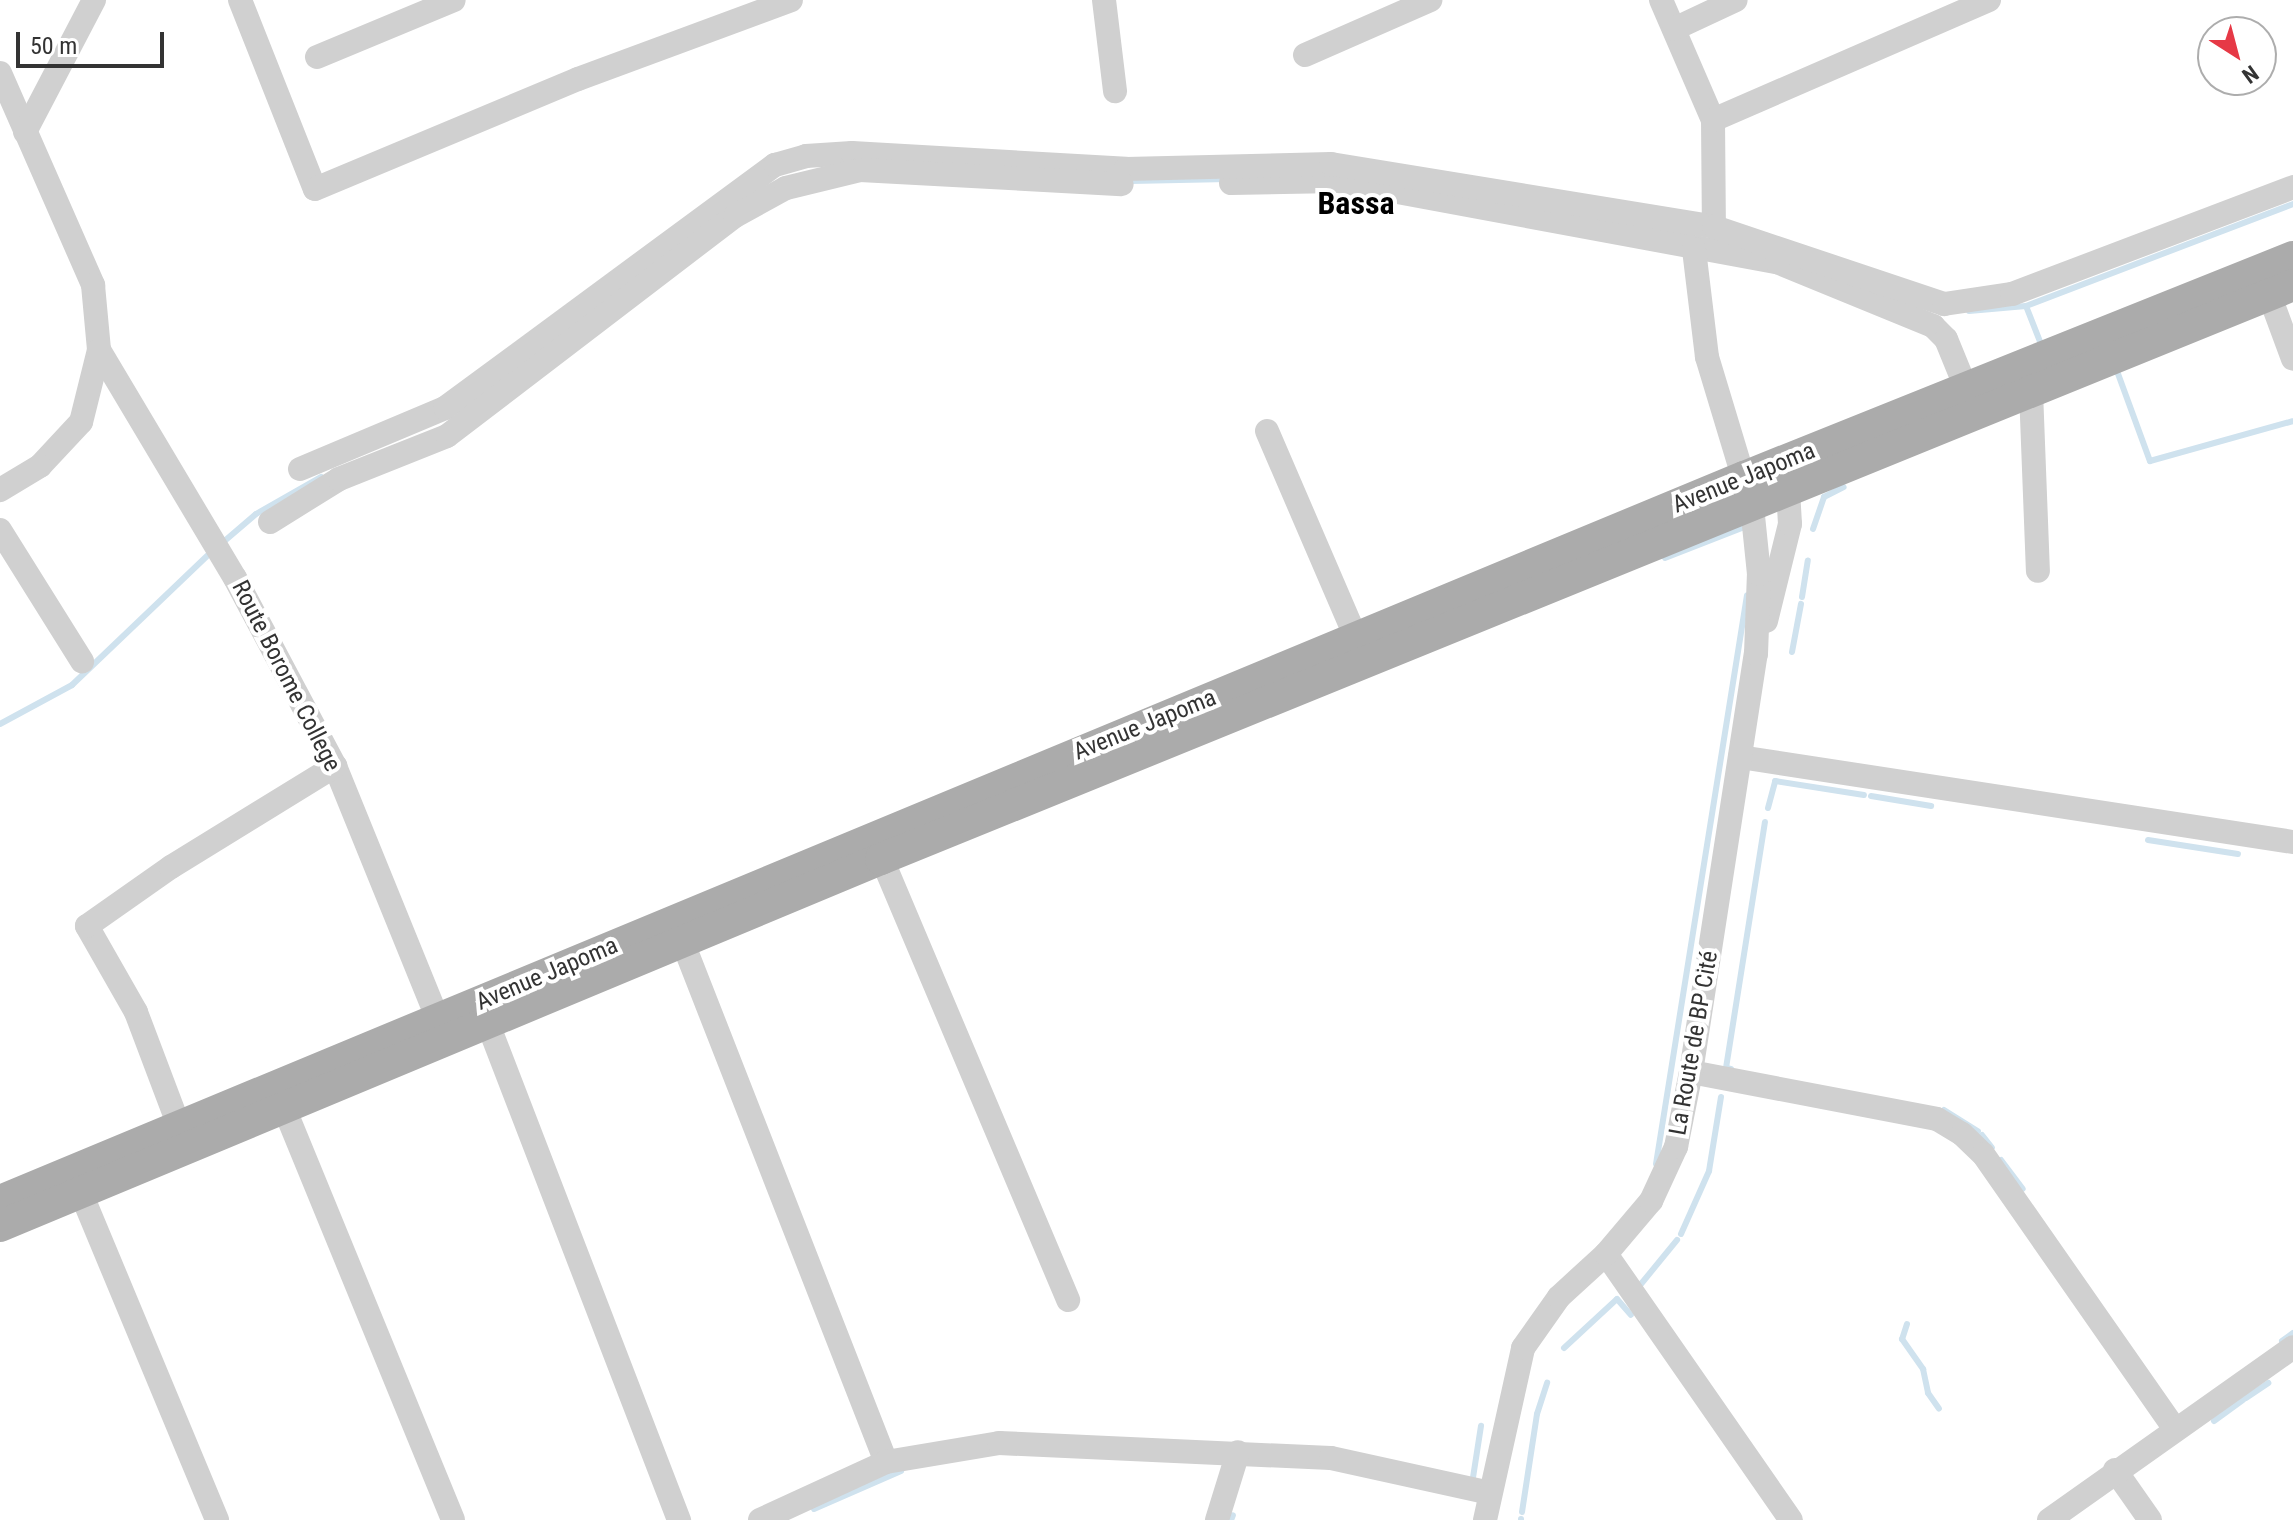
<!DOCTYPE html>
<html>
<head>
<meta charset="utf-8">
<style>
	body { margin:0 }
	#map { position:relative; width:2293px; height:1520px; overflow:hidden; background:#fff; font-family:"Roboto Condensed",sans-serif }
	div>[style] { position:absolute }
	.stream>* { height:6px; margin:-3px; padding:0 3px; transform-origin:3px; border-radius:3px; background:#cfe2ee }
	.minor>* { height:24px; margin:-12px; padding:0 12px; transform-origin:12px; border-radius:12px; background:#d0d0d0 }
	.major>* { height:32px; margin:-16px; padding:0 16px; transform-origin:16px; border-radius:16px; background:#ababab }
	span { translate:-50% -50%; white-space:nowrap; text-align:center; line-height:1.15; -webkit-text-stroke:8px #fff; paint-order:stroke }
	.street-label { font-size:24px; color:#333 }
	.district-label { font-size:32px; color:#000; font-weight:700 }
	.north { position:absolute; left:2197px; top:16px; width:80px; height:80px; box-sizing:border-box; background:#fff; border:2px solid #adadad; border-radius:50%; rotate:144deg; font-size:22px; font-weight:700; line-height:32px; text-align:center; color:#333 }
	.north::after { content:''; display:block; margin:auto; width:28px; height:36px; background:#e63946; clip-path:polygon(50% 0,100% 100%,50% 72%,0 100%) }
	.scale { position:absolute; left:16px; top:32px; width:148px; height:36px; box-sizing:border-box; border:4px solid #333; border-top:0; padding-left:10px; font-size:24px; line-height:28px; white-space:nowrap; color:#333; -webkit-text-stroke:6px #fff; paint-order:stroke }
</style>
</head>
<body>
<div id="map">
	<div class="stream">
		<i style="left:1131px;top:181px;width:97px;rotate:-1.2deg"></i>
		<i style="left:2026px;top:306px;width:41px;rotate:68.5deg"></i>
		<i style="left:1969px;top:311px;width:57px;rotate:-5deg"></i>
		<i style="left:2026px;top:306px;width:286px;rotate:-20.9deg"></i>
		<i style="left:2117px;top:371px;width:96px;rotate:69.9deg"></i>
		<i style="left:2150px;top:461px;width:148px;rotate:-15.6deg"></i>
		<i style="left:1813px;top:529px;width:34px;rotate:-71deg"></i>
		<i style="left:1824px;top:497px;width:22px;rotate:-27deg"></i>
		<i style="left:221px;top:544px;width:46px;rotate:-40.6deg"></i>
		<i style="left:256px;top:514px;width:75px;rotate:-29.6deg"></i>
		<i style="left:1665px;top:558px;width:88px;rotate:-21.3deg"></i>
		<i style="left:1802px;top:597px;width:37px;rotate:-81deg"></i>
		<i style="left:1792px;top:652px;width:49px;rotate:-79.4deg"></i>
		<i style="left:0;top:724px;width:82px;rotate:-28.4deg"></i>
		<i style="left:72px;top:685px;width:194px;rotate:-43.7deg"></i>
		<i style="left:1871px;top:796px;width:61px;rotate:9.5deg"></i>
		<i style="left:1768px;top:808px;width:28px;rotate:-75deg"></i>
		<i style="left:1775px;top:781px;width:90px;rotate:8.9deg"></i>
		<i style="left:2148px;top:840px;width:91px;rotate:8.8deg"></i>
		<i style="left:1731px;top:1069px;width:5px;rotate:-169deg"></i>
		<i style="left:1726px;top:1068px;width:249px;rotate:-81deg"></i>
		<i style="left:1944px;top:1110px;width:40px;rotate:32deg"></i>
		<i style="left:1982px;top:1135px;width:16px;rotate:52deg"></i>
		<i style="left:2001px;top:1160px;width:36px;rotate:53deg"></i>
		<i style="left:1656px;top:1164px;width:576px;rotate:-80.91deg"></i>
		<i style="left:1681px;top:1234px;width:69px;rotate:-66deg"></i>
		<i style="left:1709px;top:1171px;width:75px;rotate:-80.8deg"></i>
		<i style="left:1641px;top:1284px;width:57px;rotate:-50.7deg"></i>
		<i style="left:1907px;top:1324px;width:16px;rotate:108deg"></i>
		<i style="left:1902px;top:1339px;width:37px;rotate:55deg"></i>
		<i style="left:1923px;top:1369px;width:25px;rotate:78deg"></i>
		<i style="left:1928px;top:1393px;width:19px;rotate:55deg"></i>
		<i style="left:2282px;top:1341px;width:14px;rotate:-36deg"></i>
		<i style="left:1564px;top:1348px;width:72px;rotate:-42.8deg"></i>
		<i style="left:1617px;top:1299px;width:21px;rotate:49deg"></i>
		<i style="left:2246px;top:1398px;width:27px;rotate:-34deg"></i>
		<i style="left:2214px;top:1421px;width:36px;rotate:-36deg"></i>
		<i style="left:1472px;top:1484px;width:59px;rotate:-81.2deg"></i>
		<i style="left:814px;top:1509px;width:95px;rotate:-23.6deg"></i>
		<i style="left:1522px;top:1512px;width:99px;rotate:-81.3deg"></i>
		<i style="left:1537px;top:1414px;width:33px;rotate:-72deg"></i>
		<i style="left:1231px;top:1520px;width:5px;rotate:-68deg"></i>
		<i style="left:1521px;top:1520px;width:1px;rotate:-90deg"></i>
	</div>
	<div class="minor">
		<i style="left:240px;top:0;width:203px;rotate:68.4deg"></i>
		<i style="left:315px;top:189px;width:285px;rotate:-22.7deg"></i>
		<i style="left:578px;top:79px;width:227px;rotate:-20.3deg"></i>
		<i style="left:1104px;top:0;width:92px;rotate:83.1deg"></i>
		<i style="left:1661px;top:0;width:131px;rotate:66.6deg"></i>
		<i style="left:1713px;top:120px;width:107px;rotate:89.5deg"></i>
		<i style="left:1674px;top:29px;width:68px;rotate:-25.1deg"></i>
		<i style="left:1305px;top:55px;width:137px;rotate:-23.7deg"></i>
		<i style="left:317px;top:57px;width:148px;rotate:-22.6deg"></i>
		<i style="left:0;top:73px;width:232px;rotate:66.3deg"></i>
		<i style="left:93px;top:285px;width:65px;rotate:84.7deg"></i>
		<i style="left:99px;top:350px;width:74px;rotate:104deg"></i>
		<i style="left:81px;top:422px;width:60px;rotate:133deg"></i>
		<i style="left:40px;top:466px;width:47px;rotate:149deg"></i>
		<i style="left:1713px;top:120px;width:301px;rotate:-23.5deg"></i>
		<i style="left:25px;top:132px;width:149px;rotate:-62.4deg"></i>
		<i style="left:1231px;top:183px;width:107px;rotate:-1.1deg"></i>
		<i style="left:1338px;top:181px;width:446px;rotate:10.5deg"></i>
		<i style="left:1777px;top:262px;width:169px;rotate:22.3deg"></i>
		<i style="left:1933px;top:326px;width:18px;rotate:45deg"></i>
		<i style="left:1946px;top:339px;width:53px;rotate:67.8deg"></i>
		<i style="left:2269px;top:294px;width:69px;rotate:69.7deg"></i>
		<i style="left:99px;top:350px;width:265px;rotate:59.2deg"></i>
		<i style="left:235px;top:578px;width:213px;rotate:62deg"></i>
		<i style="left:335px;top:766px;width:274px;rotate:67.9deg"></i>
		<i style="left:2031px;top:391px;width:180px;rotate:87.8deg"></i>
		<i style="left:1267px;top:431px;width:225px;rotate:66.7deg"></i>
		<i style="left:300px;top:469px;width:157px;rotate:-22.8deg"></i>
		<i style="left:445px;top:408px;width:410px;rotate:-36.4deg"></i>
		<i style="left:775px;top:165px;width:32px;rotate:-16deg"></i>
		<i style="left:806px;top:156px;width:46px;rotate:-3.7deg"></i>
		<i style="left:852px;top:153px;width:274px;rotate:3.3deg"></i>
		<i style="left:1126px;top:169px;width:205px;rotate:-1.4deg"></i>
		<i style="left:1331px;top:164px;width:388px;rotate:9.3deg"></i>
		<i style="left:1714px;top:227px;width:243px;rotate:18.5deg"></i>
		<i style="left:1944px;top:304px;width:69px;rotate:-8.4deg"></i>
		<i style="left:2012px;top:294px;width:301px;rotate:-20.8deg"></i>
		<i style="left:270px;top:522px;width:81px;rotate:-31.9deg"></i>
		<i style="left:339px;top:479px;width:116px;rotate:-21.7deg"></i>
		<i style="left:447px;top:436px;width:362px;rotate:-37.4deg"></i>
		<i style="left:735px;top:216px;width:58px;rotate:-28.8deg"></i>
		<i style="left:786px;top:188px;width:76px;rotate:-13.7deg"></i>
		<i style="left:860px;top:170px;width:262px;rotate:3.1deg"></i>
		<i style="left:0;top:530px;width:155px;rotate:58deg"></i>
		<i style="left:1766px;top:621px;width:100px;rotate:-76.1deg"></i>
		<i style="left:1790px;top:524px;width:50px;rotate:-93.4deg"></i>
		<i style="left:1740px;top:757px;width:559px;rotate:8.74deg"></i>
		<i style="left:876px;top:845px;width:494px;rotate:67.1deg"></i>
		<i style="left:683px;top:943px;width:557px;rotate:68.64deg"></i>
		<i style="left:488px;top:1024px;width:532px;rotate:68.94deg"></i>
		<i style="left:1691px;top:1072px;width:250px;rotate:10.8deg"></i>
		<i style="left:1937px;top:1119px;width:29px;rotate:31deg"></i>
		<i style="left:1962px;top:1134px;width:29px;rotate:44deg"></i>
		<i style="left:1983px;top:1154px;width:334px;rotate:55.1deg"></i>
		<i style="left:278px;top:1093px;width:461px;rotate:67.7deg"></i>
		<i style="left:179px;top:1126px;width:122px;rotate:-110.7deg"></i>
		<i style="left:136px;top:1012px;width:99px;rotate:-119.7deg"></i>
		<i style="left:87px;top:926px;width:103px;rotate:-35.1deg"></i>
		<i style="left:171px;top:867px;width:193px;rotate:-31.6deg"></i>
		<i style="left:81px;top:1193px;width:354px;rotate:67.4deg"></i>
		<i style="left:1606px;top:1254px;width:324px;rotate:55.2deg"></i>
		<i style="left:2115px;top:1470px;width:61px;rotate:55deg"></i>
		<i style="left:760px;top:1520px;width:139px;rotate:-24.7deg"></i>
		<i style="left:886px;top:1462px;width:115px;rotate:-9.5deg"></i>
		<i style="left:999px;top:1443px;width:332px;rotate:2.6deg"></i>
		<i style="left:1331px;top:1458px;width:163px;rotate:12.4deg"></i>
		<i style="left:1217px;top:1520px;width:71px;rotate:-72.8deg"></i>
		<i style="left:1485px;top:1520px;width:176px;rotate:-77.5deg"></i>
		<i style="left:1523px;top:1348px;width:62px;rotate:-54.8deg"></i>
		<i style="left:1559px;top:1297px;width:64px;rotate:-42.5deg"></i>
		<i style="left:1606px;top:1254px;width:70px;rotate:-49.7deg"></i>
		<i style="left:1651px;top:1201px;width:60px;rotate:-65.2deg"></i>
		<i style="left:1676px;top:1147px;width:76px;rotate:-78.7deg"></i>
		<i style="left:1691px;top:1072px;width:423px;rotate:-81.2deg"></i>
		<i style="left:1756px;top:654px;width:80px;rotate:-87.9deg"></i>
		<i style="left:1759px;top:574px;width:68px;rotate:-95.9deg"></i>
		<i style="left:1752px;top:506px;width:156px;rotate:-106.8deg"></i>
		<i style="left:1707px;top:357px;width:109px;rotate:-96.9deg"></i>
		<i style="left:2049px;top:1520px;width:299px;rotate:-35.3deg"></i>
	</div>
	<div class="major">
		<i style="left:0;top:1201px;width:1888px;rotate:-22.55deg"></i>
		<i style="left:1744px;top:477px;width:591px;rotate:-21.84deg"></i>
		<i style="left:0;top:1226px;width:954px;rotate:-22.62deg"></i>
		<i style="left:881px;top:859px;width:1524px;rotate:-22.12deg"></i>
	</div>
	<div class="street-label">
		<span style="left:1744px;top:478px;rotate:-22deg">Avenue Japoma</span>
		<span style="left:286px;top:676px;rotate:63deg">Route Borome College</span>
		<span style="left:1145px;top:725px;rotate:-22deg">Avenue Japoma</span>
		<span style="left:547px;top:974px;rotate:-23deg">Avenue Japoma</span>
		<span style="left:1694px;top:1043px;rotate:-80deg">La Route de BP Cité</span>
	</div>
	<div class="district-label">
		<span style="left:1356px;top:203px">Bassa</span>
	</div>
	<div class="north">N</div>
	<div class="scale">50 m</div>
</div>
</body>
</html>
